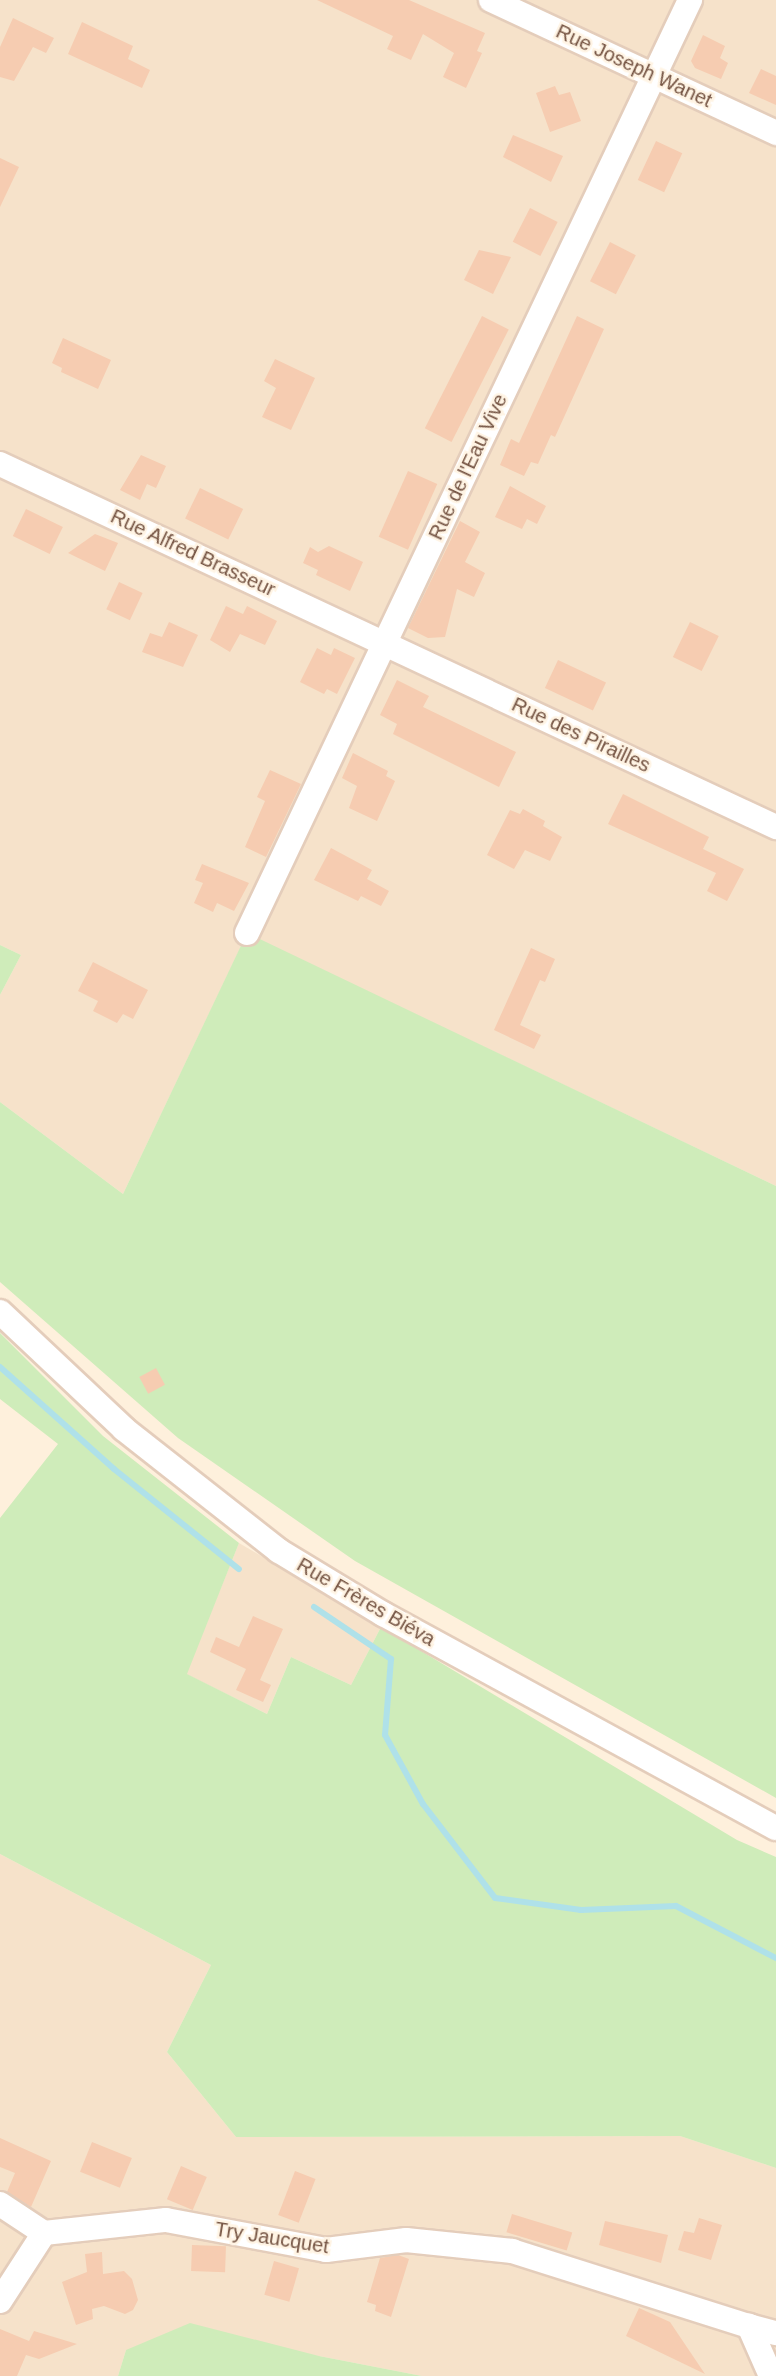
<!DOCTYPE html>
<html>
<head>
<meta charset="utf-8">
<style>
	body { margin:0 }
	#map { position:relative; width:776px; height:2376px; overflow:hidden; background:#fef0dc; font-family:Arial,sans-serif }
	div>[style] { position:absolute }
	.residential>* { inset:0; background:#f6e2ca }
	.green>* { inset:0; background:#cfecba }
	.stream>* { height:6px; margin:-3px; padding:0 3px; transform-origin:3px; border-radius:3px; background:#afe1e9 }
	.building>* { inset:0; background:#f6ccb1; transform-origin:0 0 }
	.roads { filter:drop-shadow(2px 0 #e4cdbb) drop-shadow(-2px 0 #e4cdbb) drop-shadow(0 2px #e4cdbb) drop-shadow(0 -2px #e4cdbb) }
	.minor>* { height:24px; margin:-12px; padding:0 12px; transform-origin:12px; border-radius:12px; background:#fff }
	span { translate:-50% -50%; white-space:nowrap; text-align:center; line-height:1.15; -webkit-text-stroke:5px #fff4e4; paint-order:stroke }
	.street-label { font-size:20px; color:#755443 }
</style>
</head>
<body>
<div id="map">
	<div class="residential">
		<i style="clip-path:polygon(0 0,776px 0,776px 1186px,247px 934px,123px 1194px,0 1102px,0 995px,21px 955px,0 945px)"></i>
		<i style="clip-path:polygon(239px 1543px,381px 1627px,351px 1685px,291px 1657px,267px 1714px,186px 1674px)"></i>
		<i style="clip-path:polygon(0 1854px,211px 1965px,167px 2052px,236px 2137px,680px 2136px,776px 2168px,776px 2376px,422px 2376px,319px 2356px,126px 2350px,118px 2376px,0 2376px)"></i>
	</div>
	<div class="green">
		<i style="clip-path:polygon(247px 933px,776px 1186px,776px 1798px,355px 1561px,178px 1438px,0 1282px,0 1102px,123px 1194px)"></i>
		<i style="clip-path:polygon(0 945px,21px 955px,0 995px)"></i>
		<i style="clip-path:polygon(0 1333px,103px 1436px,239px 1543px,187px 1674px,267px 1714px,291px 1657px,351px 1685px,381px 1627px,737px 1840px,776px 1857px,776px 2168px,680px 2136px,236px 2137px,167px 2052px,211px 1965px,0 1854px,0 1518px,58px 1444px,0 1399px)"></i>
		<i style="clip-path:polygon(190px 2323px,319px 2356px,422px 2376px,118px 2376px,126px 2350px)"></i>
	</div>
	<div class="stream">
		<i style="left:0;top:1367px;width:153px;rotate:41.8deg"></i>
		<i style="left:114px;top:1469px;width:160px;rotate:38.7deg"></i>
		<i style="left:314px;top:1607px;width:93px;rotate:34deg"></i>
		<i style="left:391px;top:1659px;width:76px;rotate:94.5deg"></i>
		<i style="left:385px;top:1735px;width:79px;rotate:61.2deg"></i>
		<i style="left:423px;top:1804px;width:118px;rotate:52.5deg"></i>
		<i style="left:495px;top:1898px;width:87px;rotate:7.9deg"></i>
		<i style="left:581px;top:1910px;width:95px;rotate:-2.4deg"></i>
		<i style="left:676px;top:1906px;width:113px;rotate:27.5deg"></i>
	</div>
	<div class="building">
		<i style="clip-path:polygon(317px 0,409px 0,485px 33px,477px 51px,482px 53px,466px 88px,443px 77px,454px 53px,423px 34px,411px 60px,387px 49px,393px 36px)"></i>
		<i style="clip-path:polygon(13px 18px,54px 38px,46px 53px,33px 47px,14px 81px,0 77px,0 47px)"></i>
		<i style="clip-path:polygon(82px 22px,133px 46px,128px 59px,150px 70px,142px 88px,68px 54px)"></i>
		<i style="clip-path:polygon(703px 35px,725px 46px,720px 58px,728px 63px,721px 79px,695px 68px,691px 61px)"></i>
		<i style="clip-path:polygon(761px 69px,776px 76px,776px 105px,749px 93px)"></i>
		<i style="clip-path:polygon(555px 86px,559px 95px,570px 92px,581px 121px,550px 132px,536px 93px)"></i>
		<i style="clip-path:polygon(513px 135px,563px 156px,551px 182px,503px 157px)"></i>
		<i style="left:656px;top:141px;width:29px;height:43px;rotate:25deg"></i>
		<i style="clip-path:polygon(0 158px,19px 167px,0 207px)"></i>
		<i style="left:530px;top:208px;width:31px;height:38px;rotate:27deg"></i>
		<i style="left:610px;top:242px;width:29px;height:44px;rotate:27deg"></i>
		<i style="clip-path:polygon(479px 250px,511px 257px,493px 294px,464px 280px)"></i>
		<i style="left:482px;top:316px;width:30px;height:126px;rotate:27deg"></i>
		<i style="clip-path:polygon(577px 316px,604px 329px,555px 437px,551px 435px,538px 464px,531px 462px,524px 476px,500px 465px,511px 439px,519px 443px)"></i>
		<i style="clip-path:polygon(63px 338px,111px 360px,98px 389px,61px 372px,62px 368px,52px 363px)"></i>
		<i style="clip-path:polygon(275px 359px,315px 378px,291px 430px,262px 417px,276px 388px,264px 381px)"></i>
		<i style="clip-path:polygon(141px 455px,166px 466px,156px 488px,147px 484px,140px 500px,120px 490px)"></i>
		<i style="left:408px;top:471px;width:32px;height:72px;rotate:24deg"></i>
		<i style="clip-path:polygon(510px 486px,546px 506px,537px 524px,527px 519px,522px 529px,495px 517px)"></i>
		<i style="left:200px;top:488px;width:48px;height:34px;rotate:26deg"></i>
		<i style="left:26px;top:509px;width:41px;height:30px;rotate:26deg"></i>
		<i style="clip-path:polygon(460px 521px,480px 532px,465px 562px,485px 573px,474px 597px,457px 589px,445px 637px,428px 638px,408px 628px)"></i>
		<i style="clip-path:polygon(95px 534px,118px 543px,105px 571px,68px 553px)"></i>
		<i style="clip-path:polygon(329px 546px,363px 562px,350px 591px,316px 575px,318px 570px,303px 563px,310px 547px,318px 552px)"></i>
		<i style="left:119px;top:582px;width:26px;height:30px;rotate:25deg"></i>
		<i style="clip-path:polygon(226px 606px,243px 614px,247px 606px,277px 621px,265px 645px,240px 634px,230px 652px,210px 640px)"></i>
		<i style="clip-path:polygon(169px 622px,198px 635px,183px 667px,142px 652px,150px 633px,162px 637px)"></i>
		<i style="left:690px;top:622px;width:32px;height:39px;rotate:26deg"></i>
		<i style="clip-path:polygon(317px 648px,331px 655px,334px 648px,355px 658px,337px 694px,327px 689px,324px 694px,300px 682px)"></i>
		<i style="left:558px;top:660px;width:53px;height:31px;rotate:25deg"></i>
		<i style="clip-path:polygon(397px 680px,429px 696px,423px 707px,516px 752px,499px 787px,393px 734px,397px 724px,380px 715px)"></i>
		<i style="clip-path:polygon(353px 753px,388px 771px,386px 776px,395px 781px,377px 821px,349px 808px,357px 786px,342px 778px)"></i>
		<i style="clip-path:polygon(270px 770px,301px 784px,266px 857px,245px 847px,265px 801px,257px 797px)"></i>
		<i style="clip-path:polygon(623px 794px,709px 837px,703px 849px,744px 869px,727px 901px,707px 891px,716px 873px,608px 824px)"></i>
		<i style="clip-path:polygon(523px 809px,545px 821px,543px 826px,562px 837px,550px 861px,525px 850px,514px 869px,487px 855px,510px 810px,520px 814px)"></i>
		<i style="clip-path:polygon(331px 848px,372px 870px,367px 879px,389px 891px,381px 906px,361px 896px,358px 901px,314px 880px)"></i>
		<i style="clip-path:polygon(202px 864px,249px 883px,234px 911px,217px 903px,213px 912px,194px 903px,203px 883px,195px 880px)"></i>
		<i style="clip-path:polygon(531px 948px,555px 959px,545px 982px,540px 980px,520px 1025px,541px 1035px,534px 1049px,494px 1030px)"></i>
		<i style="clip-path:polygon(93px 962px,148px 990px,133px 1019px,123px 1014px,117px 1023px,93px 1011px,98px 1001px,78px 991px)"></i>
		<i style="left:156px;top:1368px;width:19px;height:19px;rotate:62deg"></i>
		<i style="clip-path:polygon(253px 1616px,283px 1629px,260px 1680px,271px 1685px,263px 1702px,236px 1690px,246px 1669px,210px 1652px,216px 1637px,239px 1647px)"></i>
		<i style="clip-path:polygon(0 2138px,51px 2161px,31px 2207px,7px 2192px,15px 2173px,0 2167px)"></i>
		<i style="left:92px;top:2142px;width:43px;height:32px;rotate:22deg"></i>
		<i style="left:181px;top:2166px;width:28px;height:36px;rotate:23deg"></i>
		<i style="left:295px;top:2171px;width:22px;height:47px;rotate:21deg"></i>
		<i style="left:512px;top:2214px;width:63px;height:19px;rotate:17deg"></i>
		<i style="clip-path:polygon(699px 2218px,722px 2225px,711px 2260px,678px 2250px,684px 2231px,694px 2233px)"></i>
		<i style="clip-path:polygon(605px 2221px,668px 2235px,661px 2263px,599px 2245px)"></i>
		<i style="left:192px;top:2245px;width:34px;height:26px;rotate:2deg"></i>
		<i style="clip-path:polygon(102px 2252px,103px 2274px,124px 2271px,132px 2279px,138px 2300px,133px 2310px,125px 2314px,104px 2306px,92px 2309px,93px 2319px,76px 2325px,62px 2282px,87px 2272px,85px 2254px)"></i>
		<i style="clip-path:polygon(398px 2255px,409px 2259px,391px 2317px,375px 2311px,376px 2305px,367px 2302px,380px 2258px)"></i>
		<i style="left:274px;top:2261px;width:26px;height:35px;rotate:16deg"></i>
		<i style="clip-path:polygon(639px 2308px,670px 2322px,705px 2374px,626px 2336px)"></i>
		<i style="clip-path:polygon(0 2329px,29px 2341px,34px 2331px,77px 2344px,39px 2359px,26px 2355px,17px 2376px,0 2376px)"></i>
	</div>
	<div class="roads">
		<div class="minor">
			<i style="left:491px;top:0;width:315px;rotate:25deg"></i>
			<i style="left:0;top:464px;width:857px;rotate:25.07deg"></i>
			<i style="left:247px;top:933px;width:1033px;rotate:-64.6deg"></i>
			<i style="left:0;top:1312px;width:170px;rotate:43.3deg"></i>
			<i style="left:124px;top:1429px;width:197px;rotate:38.2deg"></i>
			<i style="left:279px;top:1551px;width:122px;rotate:31.2deg"></i>
			<i style="left:383px;top:1614px;width:447px;rotate:28.6deg"></i>
			<i style="left:0;top:2204px;width:53px;rotate:33.4deg"></i>
			<i style="left:0;top:2301px;width:81px;rotate:-57.1deg"></i>
			<i style="left:44px;top:2233px;width:123px;rotate:-6.1deg"></i>
			<i style="left:166px;top:2220px;width:163px;rotate:10.6deg"></i>
			<i style="left:326px;top:2250px;width:81px;rotate:-7.1deg"></i>
			<i style="left:406px;top:2240px;width:107px;rotate:5.9deg"></i>
			<i style="left:512px;top:2251px;width:249px;rotate:17.6deg"></i>
			<i style="left:771px;top:2376px;width:55px;rotate:-113.7deg"></i>
			<i style="left:749px;top:2326px;width:28px;rotate:15deg"></i>
		</div>
	</div>
	<div class="street-label">
		<span style="left:634px;top:66px;rotate:25deg">Rue Joseph Wanet</span>
		<span style="left:468px;top:467px;rotate:-65deg">Rue de l'Eau Vive</span>
		<span style="left:193px;top:553px;rotate:25deg">Rue Alfred Brasseur</span>
		<span style="left:581px;top:735px;rotate:25deg">Rue des Pirailles</span>
		<span style="left:366px;top:1602px;rotate:30deg">Rue Frères Biéva</span>
		<span style="left:272px;top:2238px;rotate:9deg">Try Jaucquet</span>
	</div>
</div>
</body>
</html>
